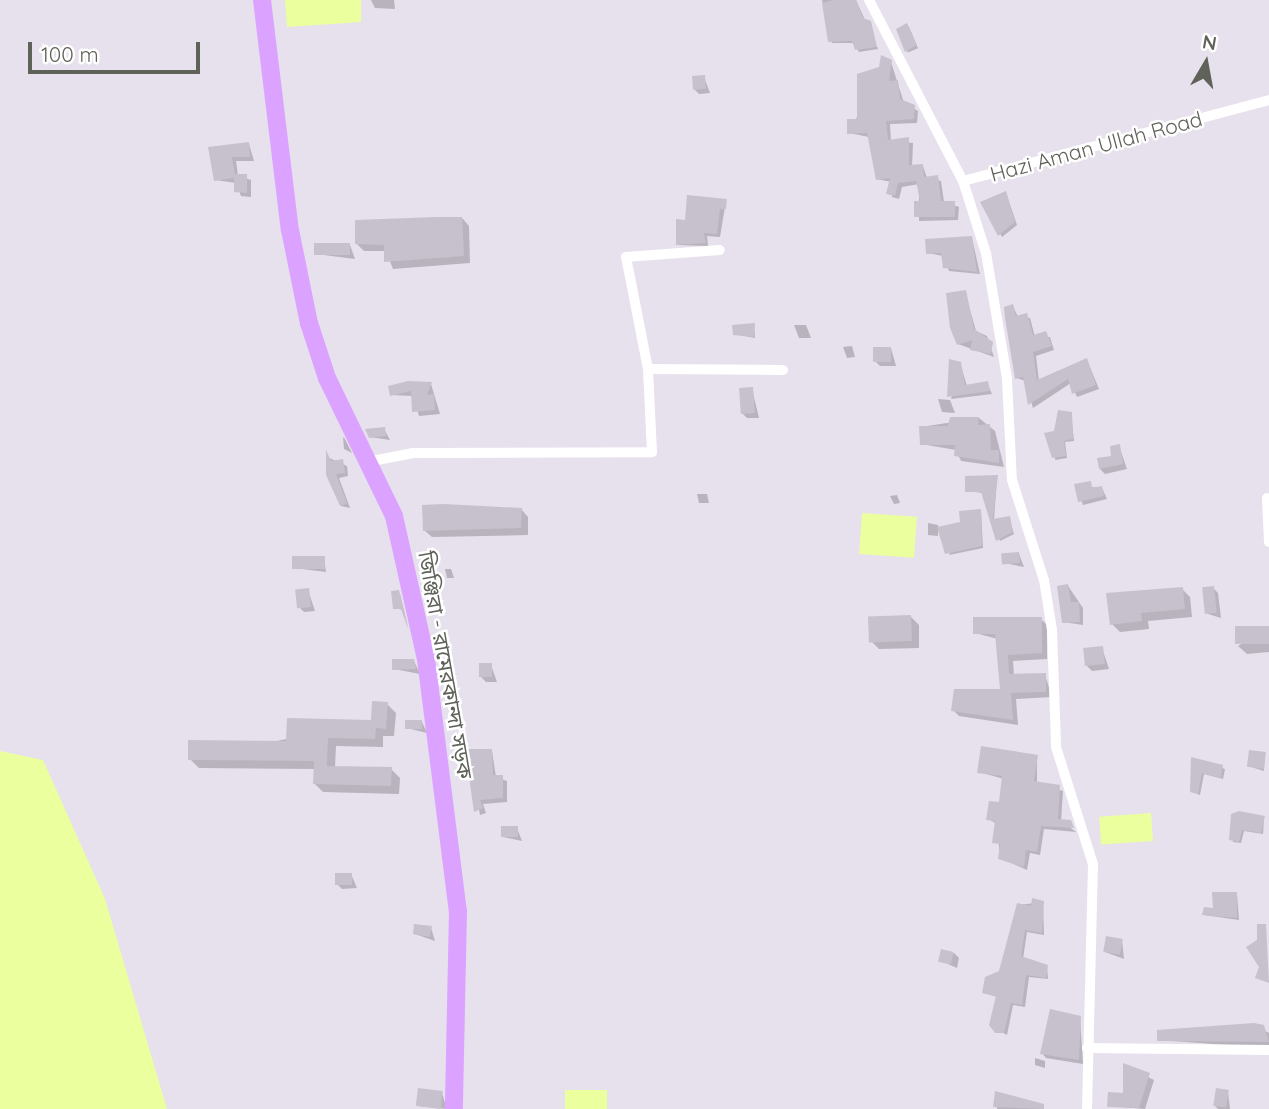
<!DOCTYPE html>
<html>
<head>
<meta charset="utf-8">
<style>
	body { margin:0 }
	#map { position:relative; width:1269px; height:1109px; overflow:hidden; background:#e7e0ed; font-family:Quicksand,"Noto Sans Bengali",sans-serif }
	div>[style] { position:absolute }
	.water>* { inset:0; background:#ebff9e; transform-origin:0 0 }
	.shadow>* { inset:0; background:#0003; transform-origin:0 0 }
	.building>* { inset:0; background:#c6c1cd; transform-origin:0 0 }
	.minor>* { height:10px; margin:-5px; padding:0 5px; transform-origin:5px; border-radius:5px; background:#fff }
	.primary>* { height:18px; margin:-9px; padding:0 9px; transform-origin:9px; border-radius:9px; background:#dba3ff }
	span { translate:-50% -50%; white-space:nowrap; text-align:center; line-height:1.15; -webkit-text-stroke:5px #fff; paint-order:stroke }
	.street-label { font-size:21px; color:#5f6259 }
	.north { position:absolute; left:1171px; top:28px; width:70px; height:70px; -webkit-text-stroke:5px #fff; paint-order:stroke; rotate:10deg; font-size:19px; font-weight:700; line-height:28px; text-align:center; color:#5f6259 }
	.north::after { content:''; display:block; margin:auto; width:24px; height:32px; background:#5f6259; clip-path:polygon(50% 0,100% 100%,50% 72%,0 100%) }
	.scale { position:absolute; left:28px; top:42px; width:172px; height:32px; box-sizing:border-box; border:4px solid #5f6259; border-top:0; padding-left:9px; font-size:21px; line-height:24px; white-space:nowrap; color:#5f6259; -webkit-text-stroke:5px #fff; paint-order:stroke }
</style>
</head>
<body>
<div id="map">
	<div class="water">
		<i style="clip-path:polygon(285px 0,361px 0,361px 22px,287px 27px)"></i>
		<i style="left:862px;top:513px;width:55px;height:41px;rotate:4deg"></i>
		<i style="clip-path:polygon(0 751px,43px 760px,105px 899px,167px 1109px,0 1109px)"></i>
		<i style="left:1151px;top:813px;width:28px;height:52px;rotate:86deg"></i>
		<i style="left:565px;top:1090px;width:42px;height:19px"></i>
	</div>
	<div class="shadow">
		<i style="clip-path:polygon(371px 0,394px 0,395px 9px,375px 8px)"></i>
		<i style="clip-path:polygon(822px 0,856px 0,878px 49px,859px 52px,854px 43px,832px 43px)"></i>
		<i style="left:909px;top:27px;width:23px;height:11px;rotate:67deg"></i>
		<i style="clip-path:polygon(891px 62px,904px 103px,918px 111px,917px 123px,890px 124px,891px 141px,913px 143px,912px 167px,923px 166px,927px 178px,941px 181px,944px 202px,959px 207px,958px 220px,919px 221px,919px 184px,902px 187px,899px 199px,892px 197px,891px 182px,877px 179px,869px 137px,849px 133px,881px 69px)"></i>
		<i style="clip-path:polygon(704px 77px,710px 93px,699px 94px,694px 89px)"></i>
		<i style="clip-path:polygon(249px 144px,254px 161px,236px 161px,238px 176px,251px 180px,251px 197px,241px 196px,236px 183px,215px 180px,210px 149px)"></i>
		<i style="clip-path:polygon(1006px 193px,1017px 225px,1002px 237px,982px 202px)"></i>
		<i style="clip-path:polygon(726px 201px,720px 237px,707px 236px,708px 246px,678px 245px,686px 222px)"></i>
		<i style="clip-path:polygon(462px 218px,469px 226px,470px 263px,393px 269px,386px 251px,364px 251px,357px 244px)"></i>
		<i style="clip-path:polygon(972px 238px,980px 274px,949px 271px,943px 256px,928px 253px)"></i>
		<i style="clip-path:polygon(350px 245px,355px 259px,316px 254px)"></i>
		<i style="clip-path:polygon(965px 292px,976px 331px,987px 336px,994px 357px,958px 344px)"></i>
		<i style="clip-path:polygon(1013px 306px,1018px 317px,1030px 318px,1035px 337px,1050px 337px,1054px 350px,1036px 356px,1039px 381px,1087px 360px,1099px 389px,1077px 397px,1071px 383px,1033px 408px,1025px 381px,1017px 378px)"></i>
		<i style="clip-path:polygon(754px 324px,755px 338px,734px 334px)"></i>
		<i style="clip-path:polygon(794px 325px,806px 325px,811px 338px,799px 338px)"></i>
		<i style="clip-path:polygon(852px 346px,855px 357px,847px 358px,843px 347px)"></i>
		<i style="clip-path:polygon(891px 348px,896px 366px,880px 366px,875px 361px)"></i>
		<i style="clip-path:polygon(960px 363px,967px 386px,987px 383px,992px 394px,951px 399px)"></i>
		<i style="clip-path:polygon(431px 384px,440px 414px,419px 416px,413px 396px,392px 395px)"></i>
		<i style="clip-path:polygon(752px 389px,759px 418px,747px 418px,742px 413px)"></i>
		<i style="clip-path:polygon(938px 399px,950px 400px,955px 413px,942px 412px)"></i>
		<i style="clip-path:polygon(1071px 414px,1074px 441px,1065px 442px,1067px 458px,1055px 460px,1056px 432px)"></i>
		<i style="clip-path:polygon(979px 418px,995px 431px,1004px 467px,961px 461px,956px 450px,921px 444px,921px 427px)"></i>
		<i style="clip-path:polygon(384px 429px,390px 440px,370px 437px)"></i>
		<i style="clip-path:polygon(343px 437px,345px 439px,352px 453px,344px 449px)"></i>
		<i style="clip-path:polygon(1119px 446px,1127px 469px,1105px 474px,1100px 469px)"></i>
		<i style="clip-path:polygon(327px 457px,347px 466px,348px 476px,339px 478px,350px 508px,341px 506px)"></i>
		<i style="clip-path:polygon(997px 477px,994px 520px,1009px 518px,1014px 534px,1000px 541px,983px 493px,967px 491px)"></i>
		<i style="clip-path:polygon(1076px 486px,1102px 488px,1107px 499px,1083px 505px)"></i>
		<i style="clip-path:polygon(697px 494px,707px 494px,709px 503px,699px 503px)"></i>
		<i style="clip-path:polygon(897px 495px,900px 503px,894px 504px,890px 496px)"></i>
		<i style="clip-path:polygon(521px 509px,528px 517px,528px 535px,432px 537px,424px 530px)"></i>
		<i style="clip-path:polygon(981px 511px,983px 548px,949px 555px,962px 524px)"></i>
		<i style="clip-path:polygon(928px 523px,938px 525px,938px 536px,928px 535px)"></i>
		<i style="clip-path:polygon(1019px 554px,1024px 567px,1004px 563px)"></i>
		<i style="clip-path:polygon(324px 558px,326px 572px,294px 568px)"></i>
		<i style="clip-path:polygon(445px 569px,451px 569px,454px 578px,447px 578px)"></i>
		<i style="clip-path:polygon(1068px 586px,1083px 608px,1083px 625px,1063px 622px)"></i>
		<i style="clip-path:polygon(1213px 588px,1218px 593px,1221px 618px,1208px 614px)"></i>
		<i style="clip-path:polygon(1182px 589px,1190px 597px,1192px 617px,1148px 621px,1149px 629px,1120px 632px,1112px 624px)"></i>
		<i style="clip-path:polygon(308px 590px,315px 611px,304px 612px,299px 607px)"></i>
		<i style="clip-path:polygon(398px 592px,400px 594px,409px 631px,403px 610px,395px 608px)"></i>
		<i style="clip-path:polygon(911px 617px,919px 625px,919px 648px,879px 649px,871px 641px)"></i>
		<i style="clip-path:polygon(1041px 619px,1047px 625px,1047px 659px,1013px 661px,1014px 676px,1045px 675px,1052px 697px,1016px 699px,1018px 725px,959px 716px,953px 710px,1002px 691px,998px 639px,975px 633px)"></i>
		<i style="clip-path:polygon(1269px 628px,1269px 652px,1247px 654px,1238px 646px)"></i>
		<i style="clip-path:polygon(1102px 648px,1109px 669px,1092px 671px,1087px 666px)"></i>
		<i style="clip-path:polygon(414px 661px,420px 674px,394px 669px)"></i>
		<i style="clip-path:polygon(491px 665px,497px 682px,486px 682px,481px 677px)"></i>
		<i style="clip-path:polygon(387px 704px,396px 713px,394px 736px,383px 736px,383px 747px,336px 746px,335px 768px,391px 769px,400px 778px,399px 794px,323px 792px,315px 784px,315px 769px,199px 768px,190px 759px,373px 721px)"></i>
		<i style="clip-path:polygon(422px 722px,427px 733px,407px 728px)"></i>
		<i style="clip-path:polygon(467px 751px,492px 751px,496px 777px,507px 781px,507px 802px,483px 804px,486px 813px,480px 815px)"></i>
		<i style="clip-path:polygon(1265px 754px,1264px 771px,1248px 766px)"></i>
		<i style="clip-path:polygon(1037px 757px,1037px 784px,1063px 791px,1061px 821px,1076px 832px,1044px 829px,1040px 855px,1030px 853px,1027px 870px,1000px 858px,997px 824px,988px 819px,1001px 804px,1004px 779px,979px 772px)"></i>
		<i style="clip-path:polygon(1192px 759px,1225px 769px,1223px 779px,1204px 774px,1200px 795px,1192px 792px)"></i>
		<i style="clip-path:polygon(1233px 816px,1264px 818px,1263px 834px,1244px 831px,1241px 843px,1233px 842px)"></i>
		<i style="clip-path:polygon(517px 828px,522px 841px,503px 837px)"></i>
		<i style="clip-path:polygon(351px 874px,357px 888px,342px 889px,337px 884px)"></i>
		<i style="clip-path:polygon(1237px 894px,1239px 920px,1204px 915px,1214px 911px)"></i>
		<i style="clip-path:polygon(1043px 902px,1044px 935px,1027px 932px,1023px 959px,1047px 966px,1048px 979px,1029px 977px,1025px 1007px,1013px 1005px,1007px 1035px,994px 1028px,997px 997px,984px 993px,1000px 972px,1019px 905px)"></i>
		<i style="clip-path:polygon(431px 928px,435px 941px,415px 934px)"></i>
		<i style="clip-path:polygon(1122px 940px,1124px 959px,1105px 952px)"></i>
		<i style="clip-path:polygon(954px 953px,959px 958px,957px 968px,941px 961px)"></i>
		<i style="clip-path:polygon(1080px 1018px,1083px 1064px,1046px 1058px,1042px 1053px)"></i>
		<i style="clip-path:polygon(1253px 1025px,1269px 1033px,1269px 1048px,1158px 1040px)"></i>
		<i style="clip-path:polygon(1035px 1058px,1045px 1061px,1045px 1068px,1035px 1065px)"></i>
		<i style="clip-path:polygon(1124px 1065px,1154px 1080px,1145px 1109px,1109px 1106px,1124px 1095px)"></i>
		<i style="clip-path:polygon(1228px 1092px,1230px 1109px,1218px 1109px,1214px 1105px)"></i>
		<i style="clip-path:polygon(442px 1093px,447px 1109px,418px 1106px)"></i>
		<i style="clip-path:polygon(996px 1094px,1043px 1109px,997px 1109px)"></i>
	</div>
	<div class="building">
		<i style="clip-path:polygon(834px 0,856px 0,863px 18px,871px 21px,877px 47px,855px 50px,852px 41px,828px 42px,822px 3px)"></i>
		<i style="clip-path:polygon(907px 23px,917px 45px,905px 52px,896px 29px)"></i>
		<i style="clip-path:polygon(881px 55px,892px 60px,889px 81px,898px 80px,900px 99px,915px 105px,914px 119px,886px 121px,888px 140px,909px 137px,909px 165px,923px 164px,924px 177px,938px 175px,941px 201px,955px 201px,955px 217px,914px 217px,914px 201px,920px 201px,916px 181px,898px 183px,895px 196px,886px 194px,890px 178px,876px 180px,867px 133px,847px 134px,847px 119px,857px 119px,857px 74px,879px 67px)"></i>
		<i style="left:705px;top:75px;width:14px;height:13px;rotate:86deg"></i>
		<i style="clip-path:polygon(249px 142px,250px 157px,232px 157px,235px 174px,247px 174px,247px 193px,234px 192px,234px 178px,214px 181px,208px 147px)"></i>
		<i style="clip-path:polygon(1006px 191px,1015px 222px,998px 236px,980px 202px)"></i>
		<i style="clip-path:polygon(687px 195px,727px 199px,726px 209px,720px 209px,717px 234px,704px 233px,706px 243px,676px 245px,676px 219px,685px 220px)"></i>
		<i style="clip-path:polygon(436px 217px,462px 217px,464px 256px,384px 262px,384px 245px,355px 244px,355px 220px)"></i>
		<i style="clip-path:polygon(972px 236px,977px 272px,943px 268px,941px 253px,926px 254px,925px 239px)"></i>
		<i style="left:314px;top:243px;width:36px;height:12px"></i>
		<i style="clip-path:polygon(966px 290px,974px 329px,993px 342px,991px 354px,970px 350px,972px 340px,957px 345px,950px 328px,946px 293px)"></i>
		<i style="clip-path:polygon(1013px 304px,1016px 316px,1027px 313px,1033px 335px,1046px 331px,1052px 346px,1033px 352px,1037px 380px,1087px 358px,1096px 385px,1072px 394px,1068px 379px,1028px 405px,1023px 377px,1015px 379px,1005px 318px,1004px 307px)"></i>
		<i style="clip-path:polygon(755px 323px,754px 337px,733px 335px,732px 325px)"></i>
		<i style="left:873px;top:347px;width:18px;height:15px"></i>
		<i style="clip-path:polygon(949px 359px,961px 362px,965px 385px,988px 381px,990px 391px,947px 397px)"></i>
		<i style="clip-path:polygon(408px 381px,432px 382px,427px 395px,434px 394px,435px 410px,412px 412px,411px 391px,390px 396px,388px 386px)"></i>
		<i style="left:753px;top:387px;width:26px;height:14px;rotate:86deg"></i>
		<i style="clip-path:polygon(1058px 410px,1072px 412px,1073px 439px,1064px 441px,1066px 456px,1052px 458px,1044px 433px,1054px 431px)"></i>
		<i style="clip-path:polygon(950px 417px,979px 417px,978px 425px,990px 424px,991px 450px,999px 450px,999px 463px,954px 456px,955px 445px,920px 445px,919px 426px,948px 426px)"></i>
		<i style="clip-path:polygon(385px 427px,386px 436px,369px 438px,365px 429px)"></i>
		<i style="clip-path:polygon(1120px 444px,1123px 464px,1099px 469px,1097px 458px,1111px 456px,1110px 446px)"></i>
		<i style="clip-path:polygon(326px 450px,331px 461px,343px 459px,345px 473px,336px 474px,347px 503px,340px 506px,326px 475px)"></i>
		<i style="clip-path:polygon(998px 475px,993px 519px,1010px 516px,1013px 532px,996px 541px,981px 492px,965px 492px,965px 476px)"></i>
		<i style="clip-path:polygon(1091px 481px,1092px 488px,1102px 486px,1104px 496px,1078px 502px,1074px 484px)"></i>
		<i style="clip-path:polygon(444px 504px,522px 508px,521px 528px,423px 531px,422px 505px)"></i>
		<i style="clip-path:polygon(981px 509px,982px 546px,945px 554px,937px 527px,960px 522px,959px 511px)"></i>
		<i style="left:1019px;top:552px;width:11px;height:18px;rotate:85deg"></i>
		<i style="left:292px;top:556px;width:33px;height:13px"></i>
		<i style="clip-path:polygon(1068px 584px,1071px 602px,1079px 602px,1080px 622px,1062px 623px,1057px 586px)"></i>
		<i style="left:1214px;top:586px;width:27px;height:12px;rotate:84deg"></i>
		<i style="clip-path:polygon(1183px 587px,1185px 609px,1141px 613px,1142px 621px,1110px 625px,1106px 593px)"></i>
		<i style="left:309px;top:588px;width:19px;height:14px;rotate:84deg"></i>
		<i style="clip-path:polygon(399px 590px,408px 629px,401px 609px,393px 609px,391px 591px)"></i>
		<i style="left:911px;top:615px;width:26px;height:43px;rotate:88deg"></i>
		<i style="clip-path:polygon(973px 617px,1042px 617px,1042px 653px,1008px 655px,1009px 674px,1046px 673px,1046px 692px,1011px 693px,1013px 720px,951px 711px,954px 689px,1000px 689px,995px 634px,973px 634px)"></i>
		<i style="left:1269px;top:626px;width:18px;height:34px;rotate:90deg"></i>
		<i style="left:1103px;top:646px;width:18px;height:20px;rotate:84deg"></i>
		<i style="clip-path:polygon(392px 659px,414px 659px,416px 669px,392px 670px)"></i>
		<i style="left:479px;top:663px;width:13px;height:14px"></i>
		<i style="clip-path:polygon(372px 701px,388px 702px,386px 729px,376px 728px,375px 739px,328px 738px,327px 766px,392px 767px,391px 786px,313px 784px,314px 761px,188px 760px,188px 740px,286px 741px,287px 718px,371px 720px)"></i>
		<i style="left:405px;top:720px;width:17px;height:9px"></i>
		<i style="clip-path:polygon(981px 746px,1038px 755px,1034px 781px,1060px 785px,1058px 819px,1071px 820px,1074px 828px,1041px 826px,1037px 852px,1026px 850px,1024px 867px,998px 859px,1000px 844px,992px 843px,995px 821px,986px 820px,989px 801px,999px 802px,1002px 776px,977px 773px)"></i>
		<i style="clip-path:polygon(465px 749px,492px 749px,493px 775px,503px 775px,503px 798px,480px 800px,483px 808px,474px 812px)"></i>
		<i style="left:1249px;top:750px;width:17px;height:17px;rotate:7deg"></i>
		<i style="clip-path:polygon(1191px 757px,1223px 765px,1221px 778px,1202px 773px,1198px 794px,1190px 792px)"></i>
		<i style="clip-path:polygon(1239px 811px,1265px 816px,1261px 833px,1242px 830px,1239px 842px,1229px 840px,1231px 814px)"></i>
		<i style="left:518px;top:826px;width:11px;height:17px;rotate:90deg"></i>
		<i style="left:335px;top:873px;width:17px;height:12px"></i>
		<i style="clip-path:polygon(1212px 892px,1237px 892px,1237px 918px,1202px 915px,1204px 907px,1213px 908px)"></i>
		<i style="clip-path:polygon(1032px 898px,1044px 901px,1042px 933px,1025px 930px,1021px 956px,1048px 965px,1046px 978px,1026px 975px,1022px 1005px,1011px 1003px,1004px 1033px,995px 1033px,989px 1025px,996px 996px,982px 993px,985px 977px,999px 971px,1017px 903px,1031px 906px)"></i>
		<i style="clip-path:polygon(414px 924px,432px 926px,430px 937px,413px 934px)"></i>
		<i style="clip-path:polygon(1257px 924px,1266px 924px,1269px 983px,1255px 978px,1259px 967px,1246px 947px,1257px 940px)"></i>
		<i style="left:1106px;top:936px;width:17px;height:16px;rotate:10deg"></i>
		<i style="left:941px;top:949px;width:13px;height:13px;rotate:13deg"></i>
		<i style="clip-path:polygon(1050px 1009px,1081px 1016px,1079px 1060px,1040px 1054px)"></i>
		<i style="clip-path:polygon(1254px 1023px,1264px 1025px,1269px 1042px,1157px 1041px,1157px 1030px)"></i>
		<i style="clip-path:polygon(1123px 1063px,1150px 1073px,1139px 1108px,1107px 1107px,1108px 1092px,1123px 1093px)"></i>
		<i style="left:418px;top:1088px;width:25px;height:18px;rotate:7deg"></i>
		<i style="left:1216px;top:1088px;width:13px;height:18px;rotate:9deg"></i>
		<i style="clip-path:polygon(995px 1091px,1044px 1104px,1044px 1109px,993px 1107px)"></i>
	</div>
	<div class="minor">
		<i style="left:869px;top:0;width:204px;rotate:62.6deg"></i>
		<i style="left:963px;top:181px;width:76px;rotate:72.3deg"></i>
		<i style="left:986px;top:253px;width:128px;rotate:80.5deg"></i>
		<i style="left:1007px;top:379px;width:101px;rotate:87.2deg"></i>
		<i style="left:1012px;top:480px;width:105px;rotate:72.3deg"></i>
		<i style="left:1044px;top:580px;width:51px;rotate:80.9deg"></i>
		<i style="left:1052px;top:630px;width:117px;rotate:88deg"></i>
		<i style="left:1056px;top:747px;width:123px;rotate:72.5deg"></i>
		<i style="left:1093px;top:864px;width:245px;rotate:91.4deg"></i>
		<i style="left:963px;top:181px;width:317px;rotate:-14.8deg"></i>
		<i style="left:648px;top:369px;width:135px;rotate:0.4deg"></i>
		<i style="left:372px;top:461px;width:42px;rotate:-11deg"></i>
		<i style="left:413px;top:453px;width:239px;rotate:-0.2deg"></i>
		<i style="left:652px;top:452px;width:83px;rotate:-92.8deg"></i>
		<i style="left:648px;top:369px;width:114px;rotate:-101.1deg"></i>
		<i style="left:626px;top:257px;width:94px;rotate:-4.3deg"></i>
		<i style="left:1267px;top:498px;width:44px;rotate:87.4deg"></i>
		<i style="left:1087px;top:1048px;width:182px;rotate:0.6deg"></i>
	</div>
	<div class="primary">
		<i style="left:262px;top:0;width:232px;rotate:83.1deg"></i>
		<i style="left:290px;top:230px;width:95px;rotate:78.5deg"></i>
		<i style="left:309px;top:323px;width:58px;rotate:71.9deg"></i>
		<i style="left:327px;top:378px;width:153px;rotate:64.1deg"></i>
		<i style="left:394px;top:516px;width:147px;rotate:77.4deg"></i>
		<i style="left:426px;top:659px;width:254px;rotate:82.8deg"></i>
		<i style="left:458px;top:911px;width:198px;rotate:91.2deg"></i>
	</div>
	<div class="street-label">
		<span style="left:1096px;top:146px;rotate:-15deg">Hazi Aman Ullah Road</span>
		<span style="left:446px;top:665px;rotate:80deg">জিঞ্জিরা - রামেরকান্দা সড়ক</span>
	</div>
	<div class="north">N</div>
	<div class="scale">100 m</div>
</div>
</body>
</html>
